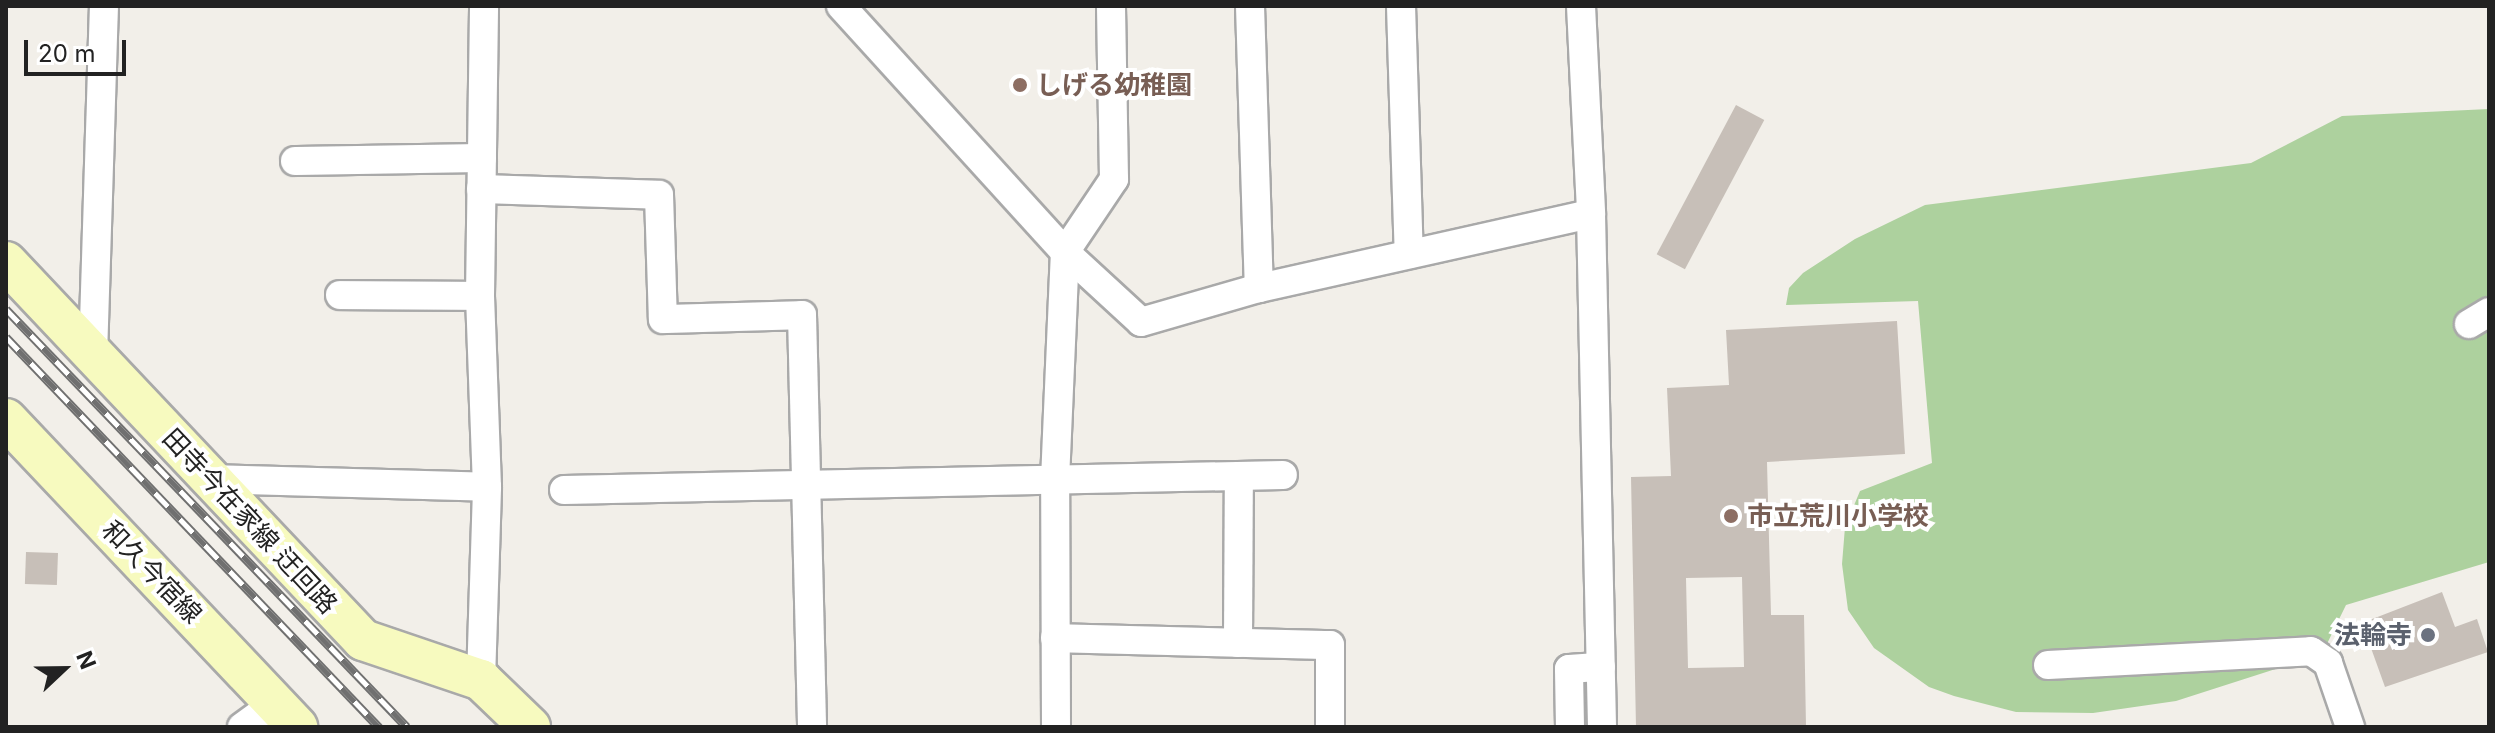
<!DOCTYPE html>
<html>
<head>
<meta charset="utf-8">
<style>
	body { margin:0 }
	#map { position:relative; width:2495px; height:733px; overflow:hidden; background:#f2efe9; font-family:Inter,"Noto Sans JP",sans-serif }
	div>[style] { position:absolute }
	.forest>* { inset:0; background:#add19e }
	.building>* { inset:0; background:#c7bfb8; transform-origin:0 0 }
	.roads { filter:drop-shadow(2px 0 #a9a9a9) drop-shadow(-2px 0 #a9a9a9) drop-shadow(0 2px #a9a9a9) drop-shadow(0 -2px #a9a9a9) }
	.minor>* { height:28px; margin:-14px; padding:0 14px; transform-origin:14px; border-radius:14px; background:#fff }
	.secondary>* { height:40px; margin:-20px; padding:0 20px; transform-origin:20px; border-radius:20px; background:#f7fabf }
	.rail>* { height:9px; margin-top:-4.5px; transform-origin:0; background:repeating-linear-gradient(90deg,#fff 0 18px,#707070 0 36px); box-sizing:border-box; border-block:2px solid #707070 }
	.dots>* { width:22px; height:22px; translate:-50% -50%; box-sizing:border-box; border:4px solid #fff; border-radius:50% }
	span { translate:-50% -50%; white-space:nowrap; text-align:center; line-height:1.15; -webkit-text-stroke:8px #fff; paint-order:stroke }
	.education-label { font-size:26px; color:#785e54; font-weight:700 }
	.left { translate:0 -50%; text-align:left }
	.street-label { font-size:26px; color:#222 }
	.worship-label { font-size:26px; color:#5b616d; font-weight:700 }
	.right { translate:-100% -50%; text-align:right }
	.frame { position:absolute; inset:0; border:8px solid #222; pointer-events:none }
	.north { position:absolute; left:24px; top:629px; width:80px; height:80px; -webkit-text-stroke:6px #fff; paint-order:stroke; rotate:68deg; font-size:22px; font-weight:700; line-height:32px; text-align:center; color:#222 }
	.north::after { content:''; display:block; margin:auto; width:28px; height:36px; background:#222; clip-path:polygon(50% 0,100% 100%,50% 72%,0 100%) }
	.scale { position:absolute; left:24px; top:40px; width:102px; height:36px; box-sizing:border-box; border:4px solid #222; border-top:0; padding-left:10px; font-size:24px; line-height:28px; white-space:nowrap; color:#222; -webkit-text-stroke:6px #fff; paint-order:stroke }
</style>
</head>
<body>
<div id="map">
	<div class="forest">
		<i style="clip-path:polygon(2489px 109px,2489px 562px,2346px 605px,2322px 654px,2176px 701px,2093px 713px,2016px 712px,1954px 696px,1929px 687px,1874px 648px,1848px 610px,1842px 564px,1845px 527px,1860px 491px,1932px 463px,1918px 301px,1786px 305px,1789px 288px,1803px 273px,1855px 239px,1925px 205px,2251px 163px,2342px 116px)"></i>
	</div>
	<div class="building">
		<i style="left:1736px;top:105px;width:32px;height:169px;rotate:28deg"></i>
		<i style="clip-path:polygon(evenodd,1897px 321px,1905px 454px,1767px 462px,1771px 615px,1804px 615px,1806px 727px,1636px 727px,1631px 477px,1671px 476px,1667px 388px,1729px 385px,1726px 330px,1897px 321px,1742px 577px,1744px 667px,1688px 668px,1686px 578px,1742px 577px)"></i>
		<i style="left:26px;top:552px;width:32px;height:32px;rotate:2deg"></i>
		<i style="clip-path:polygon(2442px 592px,2455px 627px,2477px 619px,2488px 652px,2385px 687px,2362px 623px)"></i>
	</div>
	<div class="roads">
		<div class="minor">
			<i style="left:841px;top:6px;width:333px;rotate:47.7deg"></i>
			<i style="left:1065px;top:252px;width:103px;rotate:42.6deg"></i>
			<i style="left:1141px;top:322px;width:123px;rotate:-16.1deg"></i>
			<i style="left:1259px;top:288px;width:340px;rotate:-12.6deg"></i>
			<i style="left:1250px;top:6px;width:282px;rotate:88.2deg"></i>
			<i style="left:1401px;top:6px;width:248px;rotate:88.2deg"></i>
			<i style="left:1581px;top:6px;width:208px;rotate:87.2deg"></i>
			<i style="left:1591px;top:214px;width:513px;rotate:88.77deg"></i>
			<i style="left:295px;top:161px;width:187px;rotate:-0.9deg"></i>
			<i style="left:481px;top:189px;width:178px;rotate:1.9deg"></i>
			<i style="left:659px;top:195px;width:124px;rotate:88.2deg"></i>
			<i style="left:663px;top:319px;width:139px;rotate:-1.6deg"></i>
			<i style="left:802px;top:315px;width:412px;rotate:88.6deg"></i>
			<i style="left:340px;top:295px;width:140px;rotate:0.4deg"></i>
			<i style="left:2469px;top:324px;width:23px;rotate:-31deg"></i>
			<i style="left:93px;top:355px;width:349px;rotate:-88.2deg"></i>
			<i style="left:209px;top:479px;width:278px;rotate:1.6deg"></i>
			<i style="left:564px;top:490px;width:719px;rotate:-1.2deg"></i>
			<i style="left:1055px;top:638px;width:275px;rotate:1.5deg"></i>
			<i style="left:1330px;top:645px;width:82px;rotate:90deg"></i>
			<i style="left:1238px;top:643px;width:167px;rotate:-89.7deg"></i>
			<i style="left:2048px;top:665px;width:263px;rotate:-3deg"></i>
			<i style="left:2311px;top:651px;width:21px;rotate:35deg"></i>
			<i style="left:2328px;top:663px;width:68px;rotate:71deg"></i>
			<i style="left:481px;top:680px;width:193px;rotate:-88.2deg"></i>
			<i style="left:487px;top:487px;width:191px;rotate:-92.1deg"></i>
			<i style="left:480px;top:296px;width:290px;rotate:-89.2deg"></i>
			<i style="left:242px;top:727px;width:41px;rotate:-36deg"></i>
			<i style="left:1056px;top:727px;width:247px;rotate:-90.2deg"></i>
			<i style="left:1055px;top:480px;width:228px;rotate:-87.5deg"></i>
			<i style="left:1065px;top:252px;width:88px;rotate:-56.1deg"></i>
			<i style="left:1114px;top:179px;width:173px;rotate:-91deg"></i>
			<i style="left:1570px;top:727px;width:58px;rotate:-91deg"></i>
			<i style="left:1569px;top:669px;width:32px;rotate:-4deg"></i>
		</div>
		<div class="secondary">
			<i style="left:6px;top:262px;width:520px;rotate:46.64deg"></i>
			<i style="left:363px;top:640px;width:125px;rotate:18.7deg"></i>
			<i style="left:481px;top:680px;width:68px;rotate:43.8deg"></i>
			<i style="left:6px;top:419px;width:424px;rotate:46.6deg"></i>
		</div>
	</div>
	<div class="rail">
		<i style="left:6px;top:309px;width:579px;rotate:46.19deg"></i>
		<i style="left:6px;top:337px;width:540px;rotate:46.28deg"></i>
	</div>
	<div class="dots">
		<i style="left:1020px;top:85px;background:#8d6e63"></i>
		<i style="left:1731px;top:516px;background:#8d6e63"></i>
		<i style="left:2428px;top:635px;background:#6b7280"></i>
	</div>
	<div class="education-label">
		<span class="left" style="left:1036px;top:85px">しげる幼稚園</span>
		<span class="left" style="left:1747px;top:516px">市立荒川小学校</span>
	</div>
	<div class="street-label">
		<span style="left:250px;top:521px;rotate:47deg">田寺今在家線 迂回路</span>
		<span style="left:152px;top:572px;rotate:46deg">和久今宿線</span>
	</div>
	<div class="worship-label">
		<span class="right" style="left:2412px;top:635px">法輪寺</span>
	</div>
	<div class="frame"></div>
	<div class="north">N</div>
	<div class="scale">20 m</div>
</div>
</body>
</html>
